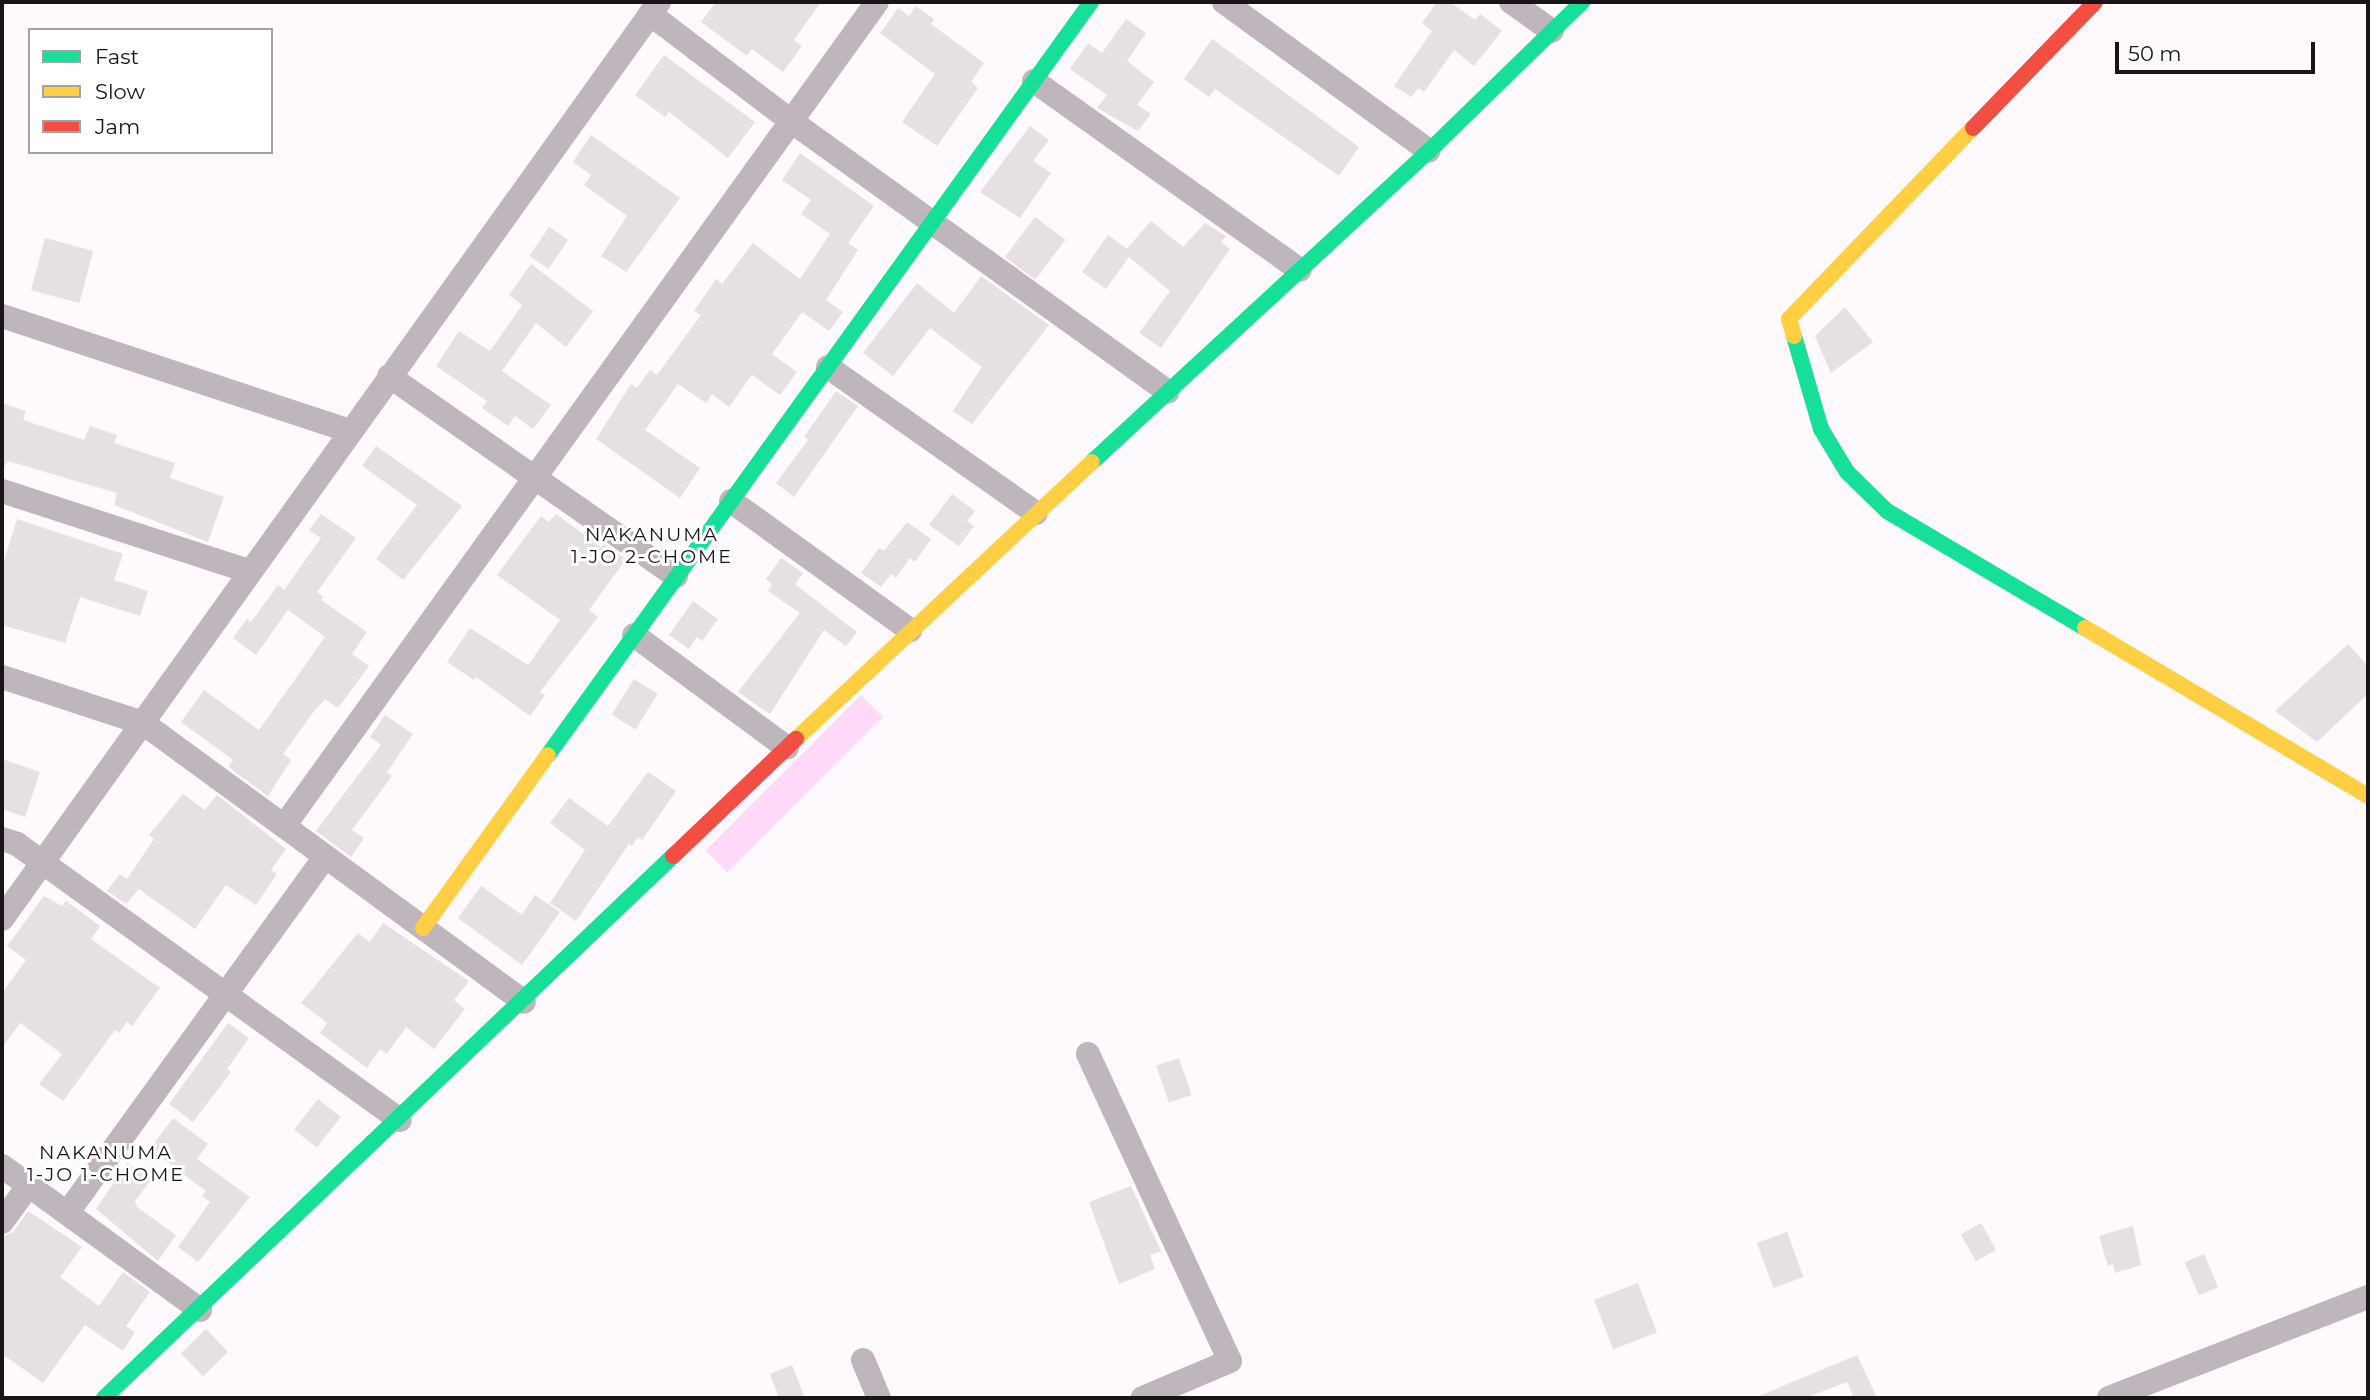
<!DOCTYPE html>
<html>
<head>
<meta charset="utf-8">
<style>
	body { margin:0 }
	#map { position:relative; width:2370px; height:1400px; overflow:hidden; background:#fef9fc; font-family:Montserrat,sans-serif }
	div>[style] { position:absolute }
	.green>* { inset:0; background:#ffdaf8; transform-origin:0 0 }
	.building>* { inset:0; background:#e5e0e4; transform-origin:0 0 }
	.street>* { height:24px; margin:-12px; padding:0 12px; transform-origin:12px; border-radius:12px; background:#bfb5bd }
	.fast>* { height:16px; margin:-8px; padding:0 8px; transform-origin:8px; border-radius:8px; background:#16e098 }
	.slow>* { height:16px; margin:-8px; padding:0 8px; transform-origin:8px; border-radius:8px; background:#ffcf43 }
	.jam>* { height:16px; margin:-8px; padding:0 8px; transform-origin:8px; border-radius:8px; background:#f24e42 }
	span { translate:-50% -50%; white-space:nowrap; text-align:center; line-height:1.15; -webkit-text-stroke:6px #fff; paint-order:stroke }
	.neighbourhood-label { font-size:19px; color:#1a1419; letter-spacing:2px }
	.frame { position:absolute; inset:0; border:4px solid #1a1419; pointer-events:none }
	.legend { position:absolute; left:28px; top:28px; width:245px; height:126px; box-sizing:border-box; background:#fff; border:2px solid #a3a1a3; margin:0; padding:9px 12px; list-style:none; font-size:21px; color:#1a1419 }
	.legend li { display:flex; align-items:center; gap:14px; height:35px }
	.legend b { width:35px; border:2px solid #a3a1a3 }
	.scale { position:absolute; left:2115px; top:42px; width:200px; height:32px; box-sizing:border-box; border:4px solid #1a1419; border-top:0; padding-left:9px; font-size:21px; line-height:24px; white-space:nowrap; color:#1a1419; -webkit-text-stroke:5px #fff; paint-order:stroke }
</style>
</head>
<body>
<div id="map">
	<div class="green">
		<i style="left:861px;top:695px;width:31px;height:220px;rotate:45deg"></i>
	</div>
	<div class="building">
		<i style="clip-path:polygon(716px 2px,821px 2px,794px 40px,802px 46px,783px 72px,752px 49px,747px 56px,701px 22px)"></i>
		<i style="clip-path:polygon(1437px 2px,1450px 2px,1475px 20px,1480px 14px,1502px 31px,1474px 66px,1454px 50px,1424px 92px,1418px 88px,1411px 97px,1394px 86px,1432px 31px,1422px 23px)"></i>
		<i style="clip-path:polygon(916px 6px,934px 19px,931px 24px,984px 63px,971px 82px,978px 88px,937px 146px,902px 122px,935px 74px,880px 33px,898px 8px,909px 16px)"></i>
		<i style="clip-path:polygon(1126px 19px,1146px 33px,1127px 61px,1154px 82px,1137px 105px,1151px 114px,1138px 131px,1097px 108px,1107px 95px,1070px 69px,1088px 43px,1102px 53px)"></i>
		<i style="clip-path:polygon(1212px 39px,1359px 147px,1339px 176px,1215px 89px,1209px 97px,1184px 79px)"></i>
		<i style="clip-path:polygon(664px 55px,755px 122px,728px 158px,669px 112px,665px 117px,635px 95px)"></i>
		<i style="clip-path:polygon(1030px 126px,1049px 140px,1033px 161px,1051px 173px,1020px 218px,980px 192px)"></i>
		<i style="clip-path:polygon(591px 135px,680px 198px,626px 272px,601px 256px,627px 216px,584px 185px,591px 175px,573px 162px)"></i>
		<i style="clip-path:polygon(800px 153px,874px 206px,848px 243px,858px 250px,826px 300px,843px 312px,829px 331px,802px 312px,772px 354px,797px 372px,780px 395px,752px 375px,729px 407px,712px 394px,706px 403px,678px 384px,645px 430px,700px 468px,680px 498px,596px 439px,631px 384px,637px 388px,650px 370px,657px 375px,701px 315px,694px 311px,716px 279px,722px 284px,753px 243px,800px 279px,830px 234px,801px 214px,811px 200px,782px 180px)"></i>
		<i style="left:1035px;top:217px;width:38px;height:50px;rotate:37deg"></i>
		<i style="clip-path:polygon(1151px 221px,1183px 247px,1205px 223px,1226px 236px,1221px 242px,1230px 249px,1161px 348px,1139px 333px,1170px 291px,1129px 257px,1106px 289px,1082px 272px,1108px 235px,1127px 249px)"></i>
		<i style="left:549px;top:227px;width:23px;height:35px;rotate:34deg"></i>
		<i style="left:45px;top:238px;width:50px;height:54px;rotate:15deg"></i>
		<i style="clip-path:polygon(531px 264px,593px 311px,566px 347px,536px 323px,502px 371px,551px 405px,533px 429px,515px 416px,508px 426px,482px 408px,487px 401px,436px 366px,459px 331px,490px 351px,522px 305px,509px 295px)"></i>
		<i style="clip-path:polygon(981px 276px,1049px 325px,972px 424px,953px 411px,982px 367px,930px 328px,893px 376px,863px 353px,917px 283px,954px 313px)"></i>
		<i style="clip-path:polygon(1845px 307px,1873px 342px,1831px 373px,1815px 336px)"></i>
		<i style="clip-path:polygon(836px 391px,858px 406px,794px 497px,776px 483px,808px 440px,804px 437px)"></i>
		<i style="clip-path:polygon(2px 403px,26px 411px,23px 420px,84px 440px,90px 426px,117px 435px,114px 443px,175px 463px,170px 478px,224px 497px,208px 542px,114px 505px,117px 493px,8px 461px,2px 470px)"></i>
		<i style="clip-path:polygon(376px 446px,462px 506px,403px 580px,376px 559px,417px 505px,362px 466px)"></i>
		<i style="clip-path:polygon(952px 494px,975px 511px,967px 521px,974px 526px,959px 546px,929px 525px)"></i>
		<i style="clip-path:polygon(321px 514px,356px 538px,317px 592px,323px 597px,321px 600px,367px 632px,352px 654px,369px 666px,338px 708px,325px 699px,315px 710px,283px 754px,291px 760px,268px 796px,235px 772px,229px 766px,233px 760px,181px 722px,204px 690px,259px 730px,325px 637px,288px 610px,256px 655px,233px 638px,247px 619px,251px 622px,278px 585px,284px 590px,321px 538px,309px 530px)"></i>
		<i style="clip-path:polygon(556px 514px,601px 547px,604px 544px,626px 559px,589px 610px,598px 617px,540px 692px,545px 695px,530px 716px,476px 677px,474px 680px,447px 662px,470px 628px,528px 665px,560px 620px,497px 575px,541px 516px,549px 522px)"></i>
		<i style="clip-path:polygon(17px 519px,123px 554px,114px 580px,148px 591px,140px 616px,80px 597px,65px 643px,2px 625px,2px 567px)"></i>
		<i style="clip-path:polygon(907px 522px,931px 539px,915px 562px,910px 558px,896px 578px,891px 574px,881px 587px,861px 573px,879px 548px,884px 551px)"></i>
		<i style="clip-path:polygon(781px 558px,803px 573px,795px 584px,857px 632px,846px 646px,824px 630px,770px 714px,738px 692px,800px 613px,768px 591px,772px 584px,766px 579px)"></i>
		<i style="clip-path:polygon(693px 601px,718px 619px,702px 641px,697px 637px,689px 649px,669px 635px)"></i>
		<i style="clip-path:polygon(2348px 644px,2368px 666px,2368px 694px,2317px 742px,2275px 711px)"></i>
		<i style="left:634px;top:679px;width:28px;height:42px;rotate:32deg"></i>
		<i style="clip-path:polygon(385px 715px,413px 734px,387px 772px,392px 776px,352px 830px,364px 838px,351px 857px,316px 831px,381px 745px,370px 737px)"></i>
		<i style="clip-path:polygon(2px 759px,40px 772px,25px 817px,2px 809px)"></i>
		<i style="clip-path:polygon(648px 772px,676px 791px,642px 840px,638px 837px,632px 846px,629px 844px,576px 921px,550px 903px,585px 850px,550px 823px,569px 798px,608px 826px)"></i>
		<i style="clip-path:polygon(183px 794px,205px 810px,217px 795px,286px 849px,271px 870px,277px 874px,256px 905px,226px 885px,195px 929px,133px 885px,139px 889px,126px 904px,107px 891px,120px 874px,127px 879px,154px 839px,149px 835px)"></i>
		<i style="clip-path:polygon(481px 886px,522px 915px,535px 895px,560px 912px,522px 965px,458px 918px)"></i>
		<i style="clip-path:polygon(44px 896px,62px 906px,66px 901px,100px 926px,91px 939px,160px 988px,132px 1026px,127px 1022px,119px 1033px,115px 1030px,63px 1101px,39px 1084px,62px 1054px,20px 1023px,2px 1048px,2px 993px,26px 960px,7px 946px)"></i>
		<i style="clip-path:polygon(383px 923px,469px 981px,454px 1000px,465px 1009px,434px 1049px,406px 1027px,387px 1054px,380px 1049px,367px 1068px,320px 1033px,327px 1023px,301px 1003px,358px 933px,370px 942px)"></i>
		<i style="clip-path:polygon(228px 1023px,249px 1038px,227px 1069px,231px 1072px,193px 1122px,169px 1104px)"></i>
		<i style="left:1179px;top:1058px;width:39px;height:24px;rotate:71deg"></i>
		<i style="left:318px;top:1099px;width:29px;height:39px;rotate:38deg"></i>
		<i style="clip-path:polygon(173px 1118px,208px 1144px,197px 1159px,250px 1197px,198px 1262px,178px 1247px,210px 1202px,202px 1196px,206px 1191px,150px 1149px)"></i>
		<i style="clip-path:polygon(127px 1163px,151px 1180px,135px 1201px,137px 1207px,176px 1235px,158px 1261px,96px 1209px)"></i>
		<i style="clip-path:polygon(1131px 1186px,1161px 1251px,1150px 1255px,1155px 1269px,1119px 1284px,1089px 1202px)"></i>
		<i style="clip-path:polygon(28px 1211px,82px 1247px,60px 1277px,99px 1306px,123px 1272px,150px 1292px,126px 1326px,135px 1332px,123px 1351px,85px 1325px,43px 1383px,2px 1354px,2px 1237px,14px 1231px)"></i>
		<i style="left:1981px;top:1223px;width:31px;height:23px;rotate:61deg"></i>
		<i style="clip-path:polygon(2133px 1226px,2141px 1265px,2115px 1273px,2113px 1264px,2108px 1266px,2099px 1236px)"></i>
		<i style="left:1787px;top:1232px;width:48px;height:32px;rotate:70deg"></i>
		<i style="left:2204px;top:1254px;width:36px;height:21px;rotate:67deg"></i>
		<i style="left:1638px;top:1283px;width:53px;height:47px;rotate:69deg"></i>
		<i style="left:206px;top:1329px;width:32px;height:35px;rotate:46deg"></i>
		<i style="clip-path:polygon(1857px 1355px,1877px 1398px,1854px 1398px,1847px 1382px,1805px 1398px,1754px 1398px)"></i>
		<i style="clip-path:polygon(792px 1365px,805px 1398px,779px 1398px,770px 1374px)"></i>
	</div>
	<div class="street">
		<i style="left:1224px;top:2px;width:253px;rotate:36deg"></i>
		<i style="left:1511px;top:2px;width:50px;rotate:35.3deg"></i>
		<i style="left:650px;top:14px;width:177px;rotate:37.2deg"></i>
		<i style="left:791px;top:121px;width:464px;rotate:35.7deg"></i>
		<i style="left:1034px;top:81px;width:326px;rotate:35.4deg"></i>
		<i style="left:2px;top:316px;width:366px;rotate:18.3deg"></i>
		<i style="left:828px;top:367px;width:254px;rotate:35.1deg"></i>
		<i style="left:389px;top:376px;width:350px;rotate:34.9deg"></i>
		<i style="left:2px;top:491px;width:259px;rotate:18deg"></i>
		<i style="left:731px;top:501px;width:221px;rotate:35.8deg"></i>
		<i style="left:634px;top:635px;width:190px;rotate:36.4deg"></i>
		<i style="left:2px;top:677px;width:148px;rotate:18.1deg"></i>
		<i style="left:143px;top:723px;width:472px;rotate:36.2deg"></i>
		<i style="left:284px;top:826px;width:1015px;rotate:-54.26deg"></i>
		<i style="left:2px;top:839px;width:16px;rotate:18deg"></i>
		<i style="left:17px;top:844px;width:472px;rotate:35.8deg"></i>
		<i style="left:2px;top:919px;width:1128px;rotate:-54.38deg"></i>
		<i style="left:1088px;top:1054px;width:338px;rotate:65.2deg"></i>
		<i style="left:1230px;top:1361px;width:95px;rotate:157deg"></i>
		<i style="left:2px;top:1166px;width:245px;rotate:36deg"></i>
		<i style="left:68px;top:1212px;width:438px;rotate:-54.1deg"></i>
		<i style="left:2px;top:1222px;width:46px;rotate:-53.9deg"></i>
		<i style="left:863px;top:1360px;width:41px;rotate:67.2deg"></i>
		<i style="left:2109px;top:1398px;width:278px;rotate:-21.3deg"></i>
	</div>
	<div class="fast">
		<i style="left:1794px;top:336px;width:97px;rotate:73.8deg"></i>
		<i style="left:1821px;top:429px;width:50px;rotate:58.8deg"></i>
		<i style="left:1847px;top:472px;width:56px;rotate:44.3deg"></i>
		<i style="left:1887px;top:511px;width:230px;rotate:30.6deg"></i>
		<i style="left:1092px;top:462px;width:459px;rotate:-42.7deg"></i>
		<i style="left:1429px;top:151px;width:214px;rotate:-44.2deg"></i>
		<i style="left:548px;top:755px;width:928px;rotate:-54.2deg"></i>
		<i style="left:104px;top:1398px;width:786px;rotate:-43.61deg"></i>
	</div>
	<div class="slow">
		<i style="left:1794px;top:336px;width:18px;rotate:-106deg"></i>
		<i style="left:1789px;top:319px;width:265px;rotate:-46.1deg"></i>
		<i style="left:2085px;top:628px;width:329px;rotate:30.7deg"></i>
		<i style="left:796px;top:739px;width:405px;rotate:-43.1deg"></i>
		<i style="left:423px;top:928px;width:213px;rotate:-54.2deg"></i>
	</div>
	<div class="jam">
		<i style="left:1973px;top:128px;width:175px;rotate:-45.9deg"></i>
		<i style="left:673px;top:856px;width:170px;rotate:-43.6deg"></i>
	</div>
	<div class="neighbourhood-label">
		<span style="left:652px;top:546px">NAKANUMA<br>1-JO 2-CHOME</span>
		<span style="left:106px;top:1164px">NAKANUMA<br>1-JO 1-CHOME</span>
	</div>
	<div class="frame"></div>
	<ul class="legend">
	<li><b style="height:9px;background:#16e098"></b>Fast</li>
	<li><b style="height:9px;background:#ffcf43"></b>Slow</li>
	<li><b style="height:9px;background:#f24e42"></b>Jam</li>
	</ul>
	<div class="scale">50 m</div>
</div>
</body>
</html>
